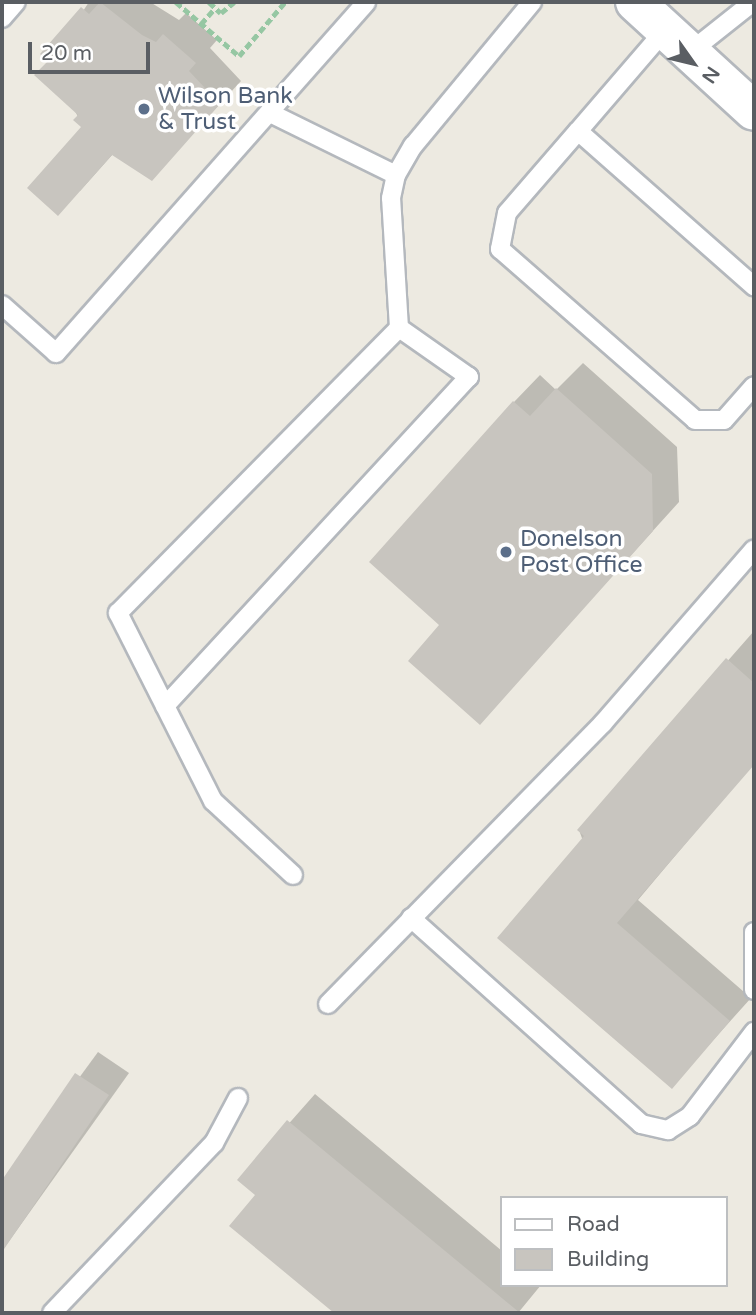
<!DOCTYPE html>
<html>
<head>
<meta charset="utf-8">
<style>
	body { margin:0 }
	#map { position:relative; width:756px; height:1315px; overflow:hidden; background:#edeae1; font-family:"Varela Round",sans-serif }
	div>[style] { position:absolute }
	.shadow>* { inset:0; background:#0003 }
	.building>* { inset:0; background:#c8c5bf }
	.path>* { height:4.5px; margin-top:-2.25px; transform-origin:0; background:repeating-linear-gradient(90deg,#96c7a3 0 7px,transparent 0 10.5px) }
	.roads { filter:drop-shadow(2px 0 #b4b8bd) drop-shadow(-2px 0 #b4b8bd) drop-shadow(0 2px #b4b8bd) drop-shadow(0 -2px #b4b8bd) }
	.service>* { height:18px; margin:-9px; padding:0 9px; transform-origin:9px; border-radius:9px; background:#fff }
	.secondary>* { height:38px; margin:-19px; padding:0 19px; transform-origin:19px; border-radius:19px; background:#fff }
	.dots>* { width:19px; height:19px; translate:-50% -50%; box-sizing:border-box; border:4px solid #fff; border-radius:50% }
	span { translate:-50% -50%; white-space:nowrap; text-align:center; line-height:1.15; -webkit-text-stroke:7px #fff; paint-order:stroke }
	.service-label { font-size:23px; color:#4e5e75 }
	.left { translate:0 -50%; text-align:left }
	.frame { position:absolute; inset:0; border:4px solid #5a5e63; pointer-events:none }
	.legend { position:absolute; left:500px; top:1196px; width:228px; height:91px; box-sizing:border-box; background:#fff; border:2px solid #bdbfc1; margin:0; padding:9px 12px; list-style:none; font-size:21px; color:#5a5e63 }
	.legend li { display:flex; align-items:center; gap:14px; height:35px }
	.legend b { width:35px; border:2px solid #bdbfc1 }
	.north { position:absolute; left:658px; top:28px; width:70px; height:70px; -webkit-text-stroke:5px #fff; paint-order:stroke; rotate:124deg; font-size:19px; font-weight:700; line-height:28px; text-align:center; color:#5a5e63 }
	.north::after { content:''; display:block; margin:auto; width:24px; height:32px; background:#5a5e63; clip-path:polygon(50% 0,100% 100%,50% 72%,0 100%) }
	.scale { position:absolute; left:28px; top:42px; width:122px; height:32px; box-sizing:border-box; border:4px solid #5a5e63; border-top:0; padding-left:9px; font-size:21px; line-height:24px; white-space:nowrap; color:#5a5e63; -webkit-text-stroke:5px #fff; paint-order:stroke }
</style>
</head>
<body>
<div id="map">
	<div class="shadow">
		<i style="clip-path:polygon(89px 2px,150px 2px,179px 20px,186px 13px,217px 40px,210px 48px,241px 81px,151px 179px,113px 154px,80px 191px,83px 127px,50px 61px)"></i>
		<i style="clip-path:polygon(583px 363px,677px 447px,679px 502px,479px 723px,441px 625px,514px 402px,540px 375px,556px 390px)"></i>
		<i style="clip-path:polygon(754px 631px,754px 762px,638px 900px,751px 998px,672px 1086px,579px 830px)"></i>
		<i style="clip-path:polygon(98px 1052px,129px 1073px,2px 1251px,2px 1183px)"></i>
		<i style="clip-path:polygon(315px 1094px,502px 1251px,502px 1285px,541px 1285px,518px 1313px,336px 1313px,231px 1225px,257px 1194px,239px 1180px)"></i>
	</div>
	<div class="building">
		<i style="clip-path:polygon(100px 2px,142px 35px,156px 42px,163px 34px,196px 63px,189px 71px,220px 104px,152px 181px,112px 155px,58px 216px,27px 188px,81px 127px,73px 120px,78px 115px,34px 75px,48px 61px,40px 54px,81px 7px,89px 14px)"></i>
		<i style="clip-path:polygon(556px 388px,652px 474px,653px 531px,480px 725px,408px 661px,439px 625px,369px 562px,513px 401px,530px 416px)"></i>
		<i style="clip-path:polygon(726px 658px,754px 683px,754px 765px,617px 923px,730px 1021px,672px 1089px,497px 938px,584px 836px,577px 830px)"></i>
		<i style="clip-path:polygon(75px 1073px,109px 1095px,2px 1252px,2px 1180px)"></i>
		<i style="clip-path:polygon(287px 1120px,520px 1313px,334px 1313px,229px 1226px,255px 1195px,237px 1180px)"></i>
	</div>
	<div class="path">
		<i style="left:176px;top:2px;width:83px;rotate:40.6deg"></i>
		<i style="left:239px;top:56px;width:71px;rotate:-49.6deg"></i>
		<i style="left:209px;top:2px;width:16px;rotate:43deg"></i>
		<i style="left:221px;top:13px;width:17px;rotate:-40deg"></i>
		<i style="left:201px;top:24px;width:18px;rotate:-49deg"></i>
	</div>
	<div class="roads">
		<div class="service">
			<i style="left:2px;top:18px;width:21px;rotate:-49deg"></i>
			<i style="left:665px;top:30px;width:133px;rotate:130.7deg"></i>
			<i style="left:578px;top:131px;width:235px;rotate:41.4deg"></i>
			<i style="left:690px;top:52px;width:80px;rotate:-38.4deg"></i>
			<i style="left:270px;top:113px;width:140px;rotate:26.2deg"></i>
			<i style="left:578px;top:131px;width:108px;rotate:130.9deg"></i>
			<i style="left:507px;top:213px;width:37px;rotate:101deg"></i>
			<i style="left:500px;top:249px;width:259px;rotate:41.2deg"></i>
			<i style="left:695px;top:420px;width:29px"></i>
			<i style="left:724px;top:420px;width:45px;rotate:-48.6deg"></i>
			<i style="left:2px;top:305px;width:72px;rotate:41.6deg"></i>
			<i style="left:56px;top:353px;width:468px;rotate:-48.5deg"></i>
			<i style="left:165px;top:706px;width:448px;rotate:-47.3deg"></i>
			<i style="left:469px;top:377px;width:85px;rotate:-145deg"></i>
			<i style="left:293px;top:875px;width:109px;rotate:-137.2deg"></i>
			<i style="left:213px;top:801px;width:211px;rotate:-116.8deg"></i>
			<i style="left:118px;top:613px;width:400px;rotate:-45.4deg"></i>
			<i style="left:399px;top:328px;width:130px;rotate:-93.5deg"></i>
			<i style="left:391px;top:198px;width:24px;rotate:-78deg"></i>
			<i style="left:396px;top:175px;width:34px;rotate:-60deg"></i>
			<i style="left:413px;top:146px;width:187px;rotate:-50.4deg"></i>
			<i style="left:411px;top:918px;width:309px;rotate:41.8deg"></i>
			<i style="left:641px;top:1124px;width:28px;rotate:13deg"></i>
			<i style="left:668px;top:1130px;width:26px;rotate:-32deg"></i>
			<i style="left:690px;top:1116px;width:106px;rotate:-52.7deg"></i>
			<i style="left:754px;top:932px;width:58px;rotate:90deg"></i>
			<i style="left:328px;top:1004px;width:393px;rotate:-45.6deg"></i>
			<i style="left:603px;top:723px;width:230px;rotate:-49deg"></i>
			<i style="left:52px;top:1313px;width:235px;rotate:-46.4deg"></i>
			<i style="left:214px;top:1143px;width:51px;rotate:-61.9deg"></i>
		</div>
		<div class="secondary">
			<i style="left:635px;top:2px;width:161px;rotate:42.5deg"></i>
		</div>
	</div>
	<div class="dots">
		<i style="left:144px;top:109px;background:#5c6f8a"></i>
		<i style="left:506px;top:552px;background:#5c6f8a"></i>
	</div>
	<div class="service-label">
		<span class="left" style="left:158px;top:109px">Wilson Bank<br>&amp; Trust</span>
		<span class="left" style="left:520px;top:552px">Donelson<br>Post Office</span>
	</div>
	<div class="frame"></div>
	<ul class="legend">
	<li><b style="height:9px;background:#fff"></b>Road</li>
	<li><b style="height:19px;background:#c8c5bf"></b>Building</li>
	</ul>
	<div class="north">N</div>
	<div class="scale">20 m</div>
</div>
</body>
</html>
